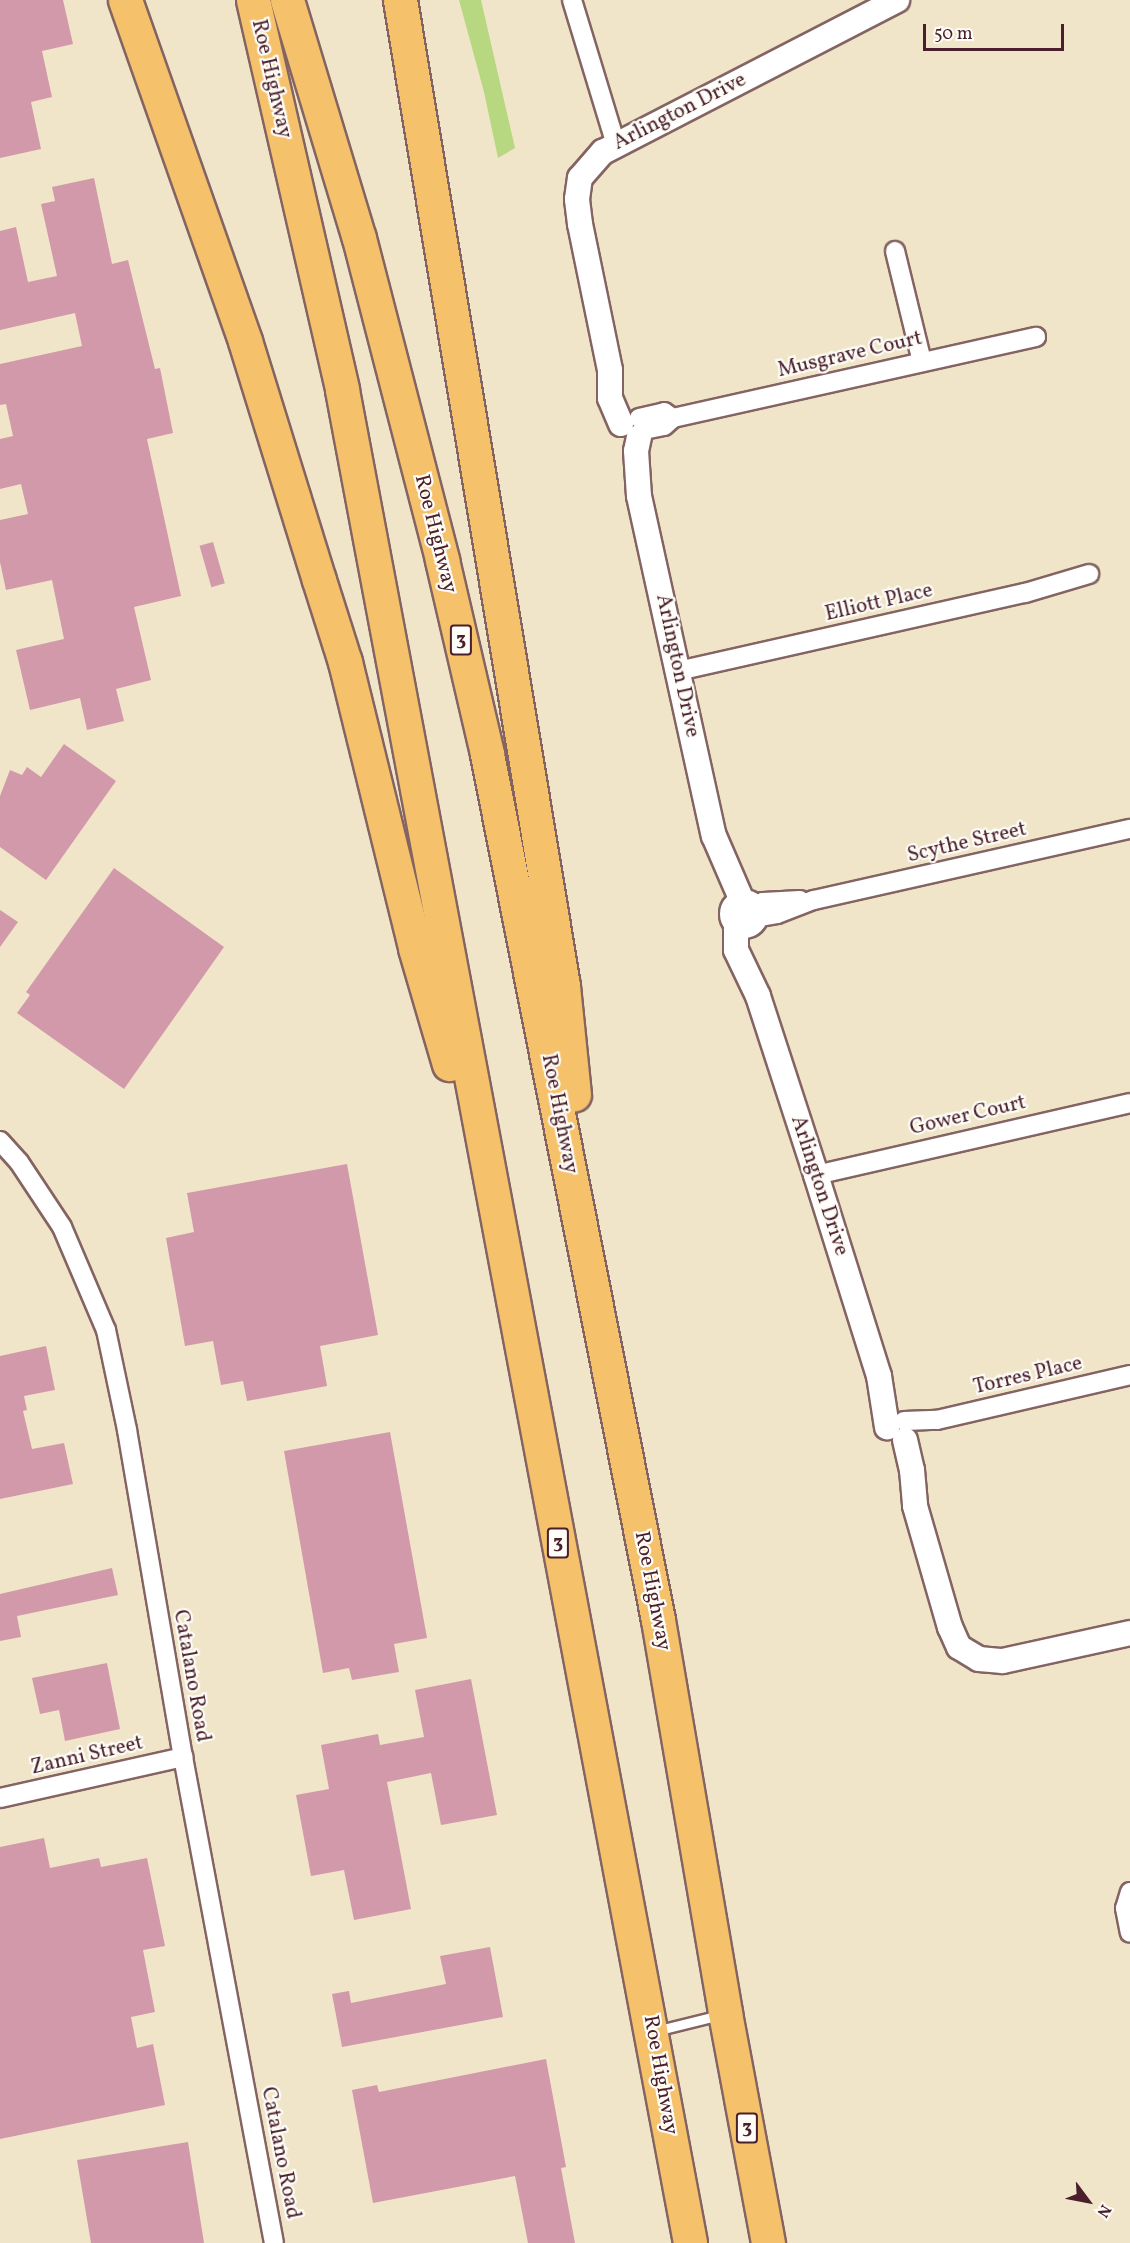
<!DOCTYPE html>
<html>
<head>
<meta charset="utf-8">
<style>
	body { margin:0 }
	#map { position:relative; width:1130px; height:2243px; overflow:hidden; background:#f0e5c9; font-family:Vollkorn,serif }
	div>[style] { position:absolute }
	.green>* { inset:0; background:#b7d880 }
	.building>* { inset:0; background:#d299aa; transform-origin:0 0 }
	.roads { filter:drop-shadow(2px 0 #846462) drop-shadow(-2px 0 #846462) drop-shadow(0 2px #846462) drop-shadow(0 -2px #846462) }
	.service>* { height:9px; margin:-4.5px; padding:0 4.5px; transform-origin:4.5px; border-radius:4.5px; background:#fff }
	.minor>* { height:18px; margin:-9px; padding:0 9px; transform-origin:9px; border-radius:9px; background:#fff }
	.tertiary>* { height:24px; margin:-12px; padding:0 12px; transform-origin:12px; border-radius:12px; background:#fff }
	.tertiary>.ring { margin:-12px; padding:0; box-sizing:content-box; background:none; border:24px solid #fff; border-radius:50% }
	.motorway>* { height:33px; margin:-16.5px; padding:0 16.5px; transform-origin:16.5px; border-radius:16.5px; background:#f5c16b }
	span { translate:-50% -50%; white-space:nowrap; text-align:center; line-height:1.15; -webkit-text-stroke:4.5px #fdfcf7; paint-order:stroke }
	.shield-label span { padding:2px 4px; background:#fdfcf7; border:2px solid; border-radius:4px; -webkit-text-stroke-width:0 }
	.shield-label { font-size:20px; color:#4a1f2b; font-weight:700 }
	.street-label { font-size:21px; color:#4a1f2b }
	.north { position:absolute; left:1058px; top:2171px; width:60px; height:60px; -webkit-text-stroke:4px #fdfcf7; paint-order:stroke; rotate:122deg; font-size:16px; font-weight:700; line-height:24px; text-align:center; color:#4a1f2b }
	.north::after { content:''; display:block; margin:auto; width:21px; height:27px; background:#4a1f2b; clip-path:polygon(50% 0,100% 100%,50% 72%,0 100%) }
	.scale { position:absolute; left:923px; top:24px; width:141px; height:27px; box-sizing:border-box; border:3px solid #4a1f2b; border-top:0; padding-left:8px; font-size:18px; line-height:21px; white-space:nowrap; color:#4a1f2b; -webkit-text-stroke:4px #fdfcf7; paint-order:stroke }
</style>
</head>
<body>
<div id="map">
	<div class="green">
		<i style="clip-path:polygon(459px 0,481px 0,515px 148px,498px 158px,484px 92px)"></i>
	</div>
	<div class="building">
		<i style="clip-path:polygon(0 0,63px 0,73px 44px,42px 51px,52px 97px,31px 102px,41px 149px,0 158px)"></i>
		<i style="clip-path:polygon(94px 178px,112px 264px,128px 260px,155px 369px,160px 368px,173px 433px,147px 439px,181px 596px,134px 607px,151px 680px,116px 689px,124px 721px,87px 730px,80px 698px,30px 710px,16px 650px,64px 639px,52px 580px,6px 590px,0 562px,0 520px,28px 514px,21px 484px,0 489px,0 439px,13px 436px,6px 404px,0 405px,0 364px,82px 346px,75px 313px,0 330px,0 231px,16px 227px,28px 282px,57px 276px,41px 204px,55px 201px,52px 187px)"></i>
		<i style="left:213px;top:542px;width:43px;height:14px;rotate:74deg"></i>
		<i style="clip-path:polygon(64px 744px,116px 781px,46px 880px,0 847px,0 796px,10px 770px,22px 775px,27px 767px,41px 777px)"></i>
		<i style="clip-path:polygon(114px 868px,224px 947px,124px 1089px,17px 1013px,30px 995px,26px 992px)"></i>
		<i style="clip-path:polygon(0 910px,18px 922px,0 947px)"></i>
		<i style="clip-path:polygon(347px 1164px,378px 1335px,320px 1346px,327px 1386px,247px 1401px,243px 1381px,221px 1385px,213px 1341px,185px 1346px,166px 1238px,194px 1232px,187px 1193px)"></i>
		<i style="clip-path:polygon(46px 1346px,55px 1390px,24px 1396px,27px 1410px,23px 1411px,32px 1449px,64px 1443px,73px 1484px,0 1499px,0 1356px)"></i>
		<i style="clip-path:polygon(390px 1432px,427px 1638px,394px 1644px,399px 1672px,352px 1680px,349px 1668px,323px 1673px,284px 1451px)"></i>
		<i style="clip-path:polygon(112px 1568px,118px 1595px,17px 1616px,21px 1637px,0 1641px,0 1594px)"></i>
		<i style="clip-path:polygon(107px 1663px,120px 1729px,65px 1741px,59px 1710px,40px 1714px,32px 1678px)"></i>
		<i style="clip-path:polygon(471px 1679px,497px 1815px,441px 1825px,431px 1773px,387px 1782px,411px 1909px,354px 1920px,344px 1870px,311px 1876px,296px 1795px,329px 1789px,321px 1745px,378px 1734px,380px 1745px,424px 1737px,415px 1690px)"></i>
		<i style="clip-path:polygon(44px 1838px,50px 1868px,99px 1858px,101px 1867px,147px 1858px,165px 1946px,143px 1950px,155px 2012px,131px 2017px,137px 2048px,153px 2044px,165px 2105px,0 2139px,0 1847px)"></i>
		<i style="clip-path:polygon(490px 1947px,503px 2017px,342px 2047px,332px 1994px,349px 1991px,351px 2003px,446px 1984px,440px 1956px)"></i>
		<i style="clip-path:polygon(546px 2059px,566px 2167px,561px 2168px,575px 2243px,528px 2243px,515px 2176px,373px 2203px,352px 2090px,377px 2085px,379px 2092px)"></i>
		<i style="clip-path:polygon(188px 2142px,204px 2243px,91px 2243px,77px 2160px)"></i>
	</div>
	<div class="roads">
		<div class="service">
			<i style="left:655px;top:2031px;width:67px;rotate:-13.8deg"></i>
		</div>
		<div class="minor">
			<i style="left:572px;top:0;width:152px;rotate:73.1deg"></i>
			<i style="left:895px;top:251px;width:114px;rotate:76.3deg"></i>
			<i style="left:639px;top:418px;width:26px;rotate:-13deg"></i>
			<i style="left:664px;top:412px;width:11px;rotate:34deg"></i>
			<i style="left:673px;top:418px;width:12px;rotate:138deg"></i>
			<i style="left:664px;top:426px;width:20px;rotate:169deg"></i>
			<i style="left:673px;top:418px;width:372px;rotate:-12.6deg"></i>
			<i style="left:678px;top:671px;width:356px;rotate:-12.7deg"></i>
			<i style="left:1025px;top:593px;width:67px;rotate:-16.5deg"></i>
			<i style="left:753px;top:907px;width:11px;rotate:-27deg"></i>
			<i style="left:763px;top:902px;width:37px;rotate:-3deg"></i>
			<i style="left:755px;top:918px;width:22px;rotate:-10deg"></i>
			<i style="left:777px;top:914px;width:40px;rotate:-21deg"></i>
			<i style="left:814px;top:900px;width:324px;rotate:-12.7deg"></i>
			<i style="left:0;top:1141px;width:28px;rotate:48deg"></i>
			<i style="left:19px;top:1162px;width:78px;rotate:56.5deg"></i>
			<i style="left:62px;top:1227px;width:112px;rotate:66.9deg"></i>
			<i style="left:106px;top:1330px;width:102px;rotate:78.1deg"></i>
			<i style="left:127px;top:1430px;width:332px;rotate:80.3deg"></i>
			<i style="left:183px;top:1757px;width:494px;rotate:79.4deg"></i>
			<i style="left:816px;top:1175px;width:322px;rotate:-12.9deg"></i>
			<i style="left:904px;top:1421px;width:33px;rotate:-2deg"></i>
			<i style="left:937px;top:1420px;width:198px;rotate:-13.1deg"></i>
			<i style="left:0;top:1798px;width:188px;rotate:-12.6deg"></i>
			<i style="left:1130px;top:1892px;width:17px;rotate:107deg"></i>
			<i style="left:1125px;top:1908px;width:25px;rotate:79deg"></i>
		</div>
		<div class="tertiary">
			<i style="left:621px;top:424px;width:28px;rotate:-113deg"></i>
			<i style="left:610px;top:398px;width:28px;rotate:-90deg"></i>
			<i style="left:610px;top:370px;width:149px;rotate:-101.6deg"></i>
			<i style="left:580px;top:224px;width:25px;rotate:-97deg"></i>
			<i style="left:577px;top:199px;width:21px;rotate:-82deg"></i>
			<i style="left:580px;top:178px;width:35px;rotate:-49deg"></i>
			<i style="left:603px;top:152px;width:331px;rotate:-27.3deg"></i>
			<i style="left:639px;top:437px;width:14px;rotate:102deg"></i>
			<i style="left:636px;top:451px;width:45px;rotate:86.2deg"></i>
			<i style="left:639px;top:496px;width:348px;rotate:77.6deg"></i>
			<i style="left:714px;top:836px;width:73px;rotate:66.6deg"></i>
			<i class="ring" style="left:732px;top:902px;width:0;height:0"></i>
			<i style="left:736px;top:923px;width:27px;rotate:90deg"></i>
			<i style="left:736px;top:950px;width:51px;rotate:64.4deg"></i>
			<i style="left:758px;top:996px;width:188px;rotate:72deg"></i>
			<i style="left:816px;top:1175px;width:211px;rotate:72.6deg"></i>
			<i style="left:879px;top:1376px;width:52px;rotate:81.1deg"></i>
			<i style="left:905px;top:1440px;width:31px;rotate:77deg"></i>
			<i style="left:912px;top:1470px;width:36px;rotate:85deg"></i>
			<i style="left:915px;top:1506px;width:126px;rotate:73.9deg"></i>
			<i style="left:950px;top:1627px;width:22px;rotate:66deg"></i>
			<i style="left:959px;top:1647px;width:23px;rotate:31deg"></i>
			<i style="left:979px;top:1659px;width:24px;rotate:5deg"></i>
			<i style="left:1003px;top:1661px;width:130px;rotate:-12.4deg"></i>
		</div>
		<div class="motorway">
			<i style="left:125px;top:0;width:361px;rotate:70.6deg"></i>
			<i style="left:245px;top:341px;width:250px;rotate:72.8deg"></i>
			<i style="left:319px;top:580px;width:86px;rotate:72.4deg"></i>
			<i style="left:345px;top:662px;width:294px;rotate:76.2deg"></i>
			<i style="left:415px;top:948px;width:121px;rotate:73.7deg"></i>
			<i style="left:253px;top:0;width:400px;rotate:77.1deg"></i>
			<i style="left:342px;top:390px;width:1885px;rotate:79.36deg"></i>
			<i style="left:287px;top:0;width:249px;rotate:73.2deg"></i>
			<i style="left:359px;top:238px;width:333px;rotate:75.5deg"></i>
			<i style="left:442px;top:560px;width:199px;rotate:76.9deg"></i>
			<i style="left:487px;top:754px;width:883px;rotate:78.83deg"></i>
			<i style="left:658px;top:1620px;width:399px;rotate:80.3deg"></i>
			<i style="left:725px;top:2013px;width:234px;rotate:79.4deg"></i>
			<i style="left:400px;top:0;width:999px;rotate:80.61deg"></i>
			<i style="left:563px;top:986px;width:109px;rotate:84.2deg"></i>
		</div>
	</div>
	<div class="shield-label">
		<span style="left:461px;top:640px">3</span>
		<span style="left:558px;top:1543px">3</span>
		<span style="left:747px;top:2128px">3</span>
	</div>
	<div class="street-label">
		<span style="left:271px;top:79px;rotate:77deg">Roe Highway</span>
		<span style="left:680px;top:112px;rotate:-27deg">Arlington Drive</span>
		<span style="left:850px;top:355px;rotate:-13deg">Musgrave Court</span>
		<span style="left:435px;top:534px;rotate:76deg">Roe Highway</span>
		<span style="left:879px;top:603px;rotate:-13deg">Elliott Place</span>
		<span style="left:677px;top:666px;rotate:78deg">Arlington Drive</span>
		<span style="left:967px;top:843px;rotate:-13deg">Scythe Street</span>
		<span style="left:559px;top:1114px;rotate:79deg">Roe Highway</span>
		<span style="left:968px;top:1116px;rotate:-13deg">Gower Court</span>
		<span style="left:819px;top:1186px;rotate:72deg">Arlington Drive</span>
		<span style="left:1028px;top:1376px;rotate:-13deg">Torres Place</span>
		<span style="left:652px;top:1591px;rotate:79deg">Roe Highway</span>
		<span style="left:191px;top:1676px;rotate:80deg">Catalano Road</span>
		<span style="left:87px;top:1756px;rotate:-13deg">Zanni Street</span>
		<span style="left:660px;top:2075px;rotate:80deg">Roe Highway</span>
		<span style="left:280px;top:2153px;rotate:79deg">Catalano Road</span>
	</div>
	<div class="north">N</div>
	<div class="scale">50 m</div>
</div>
</body>
</html>
